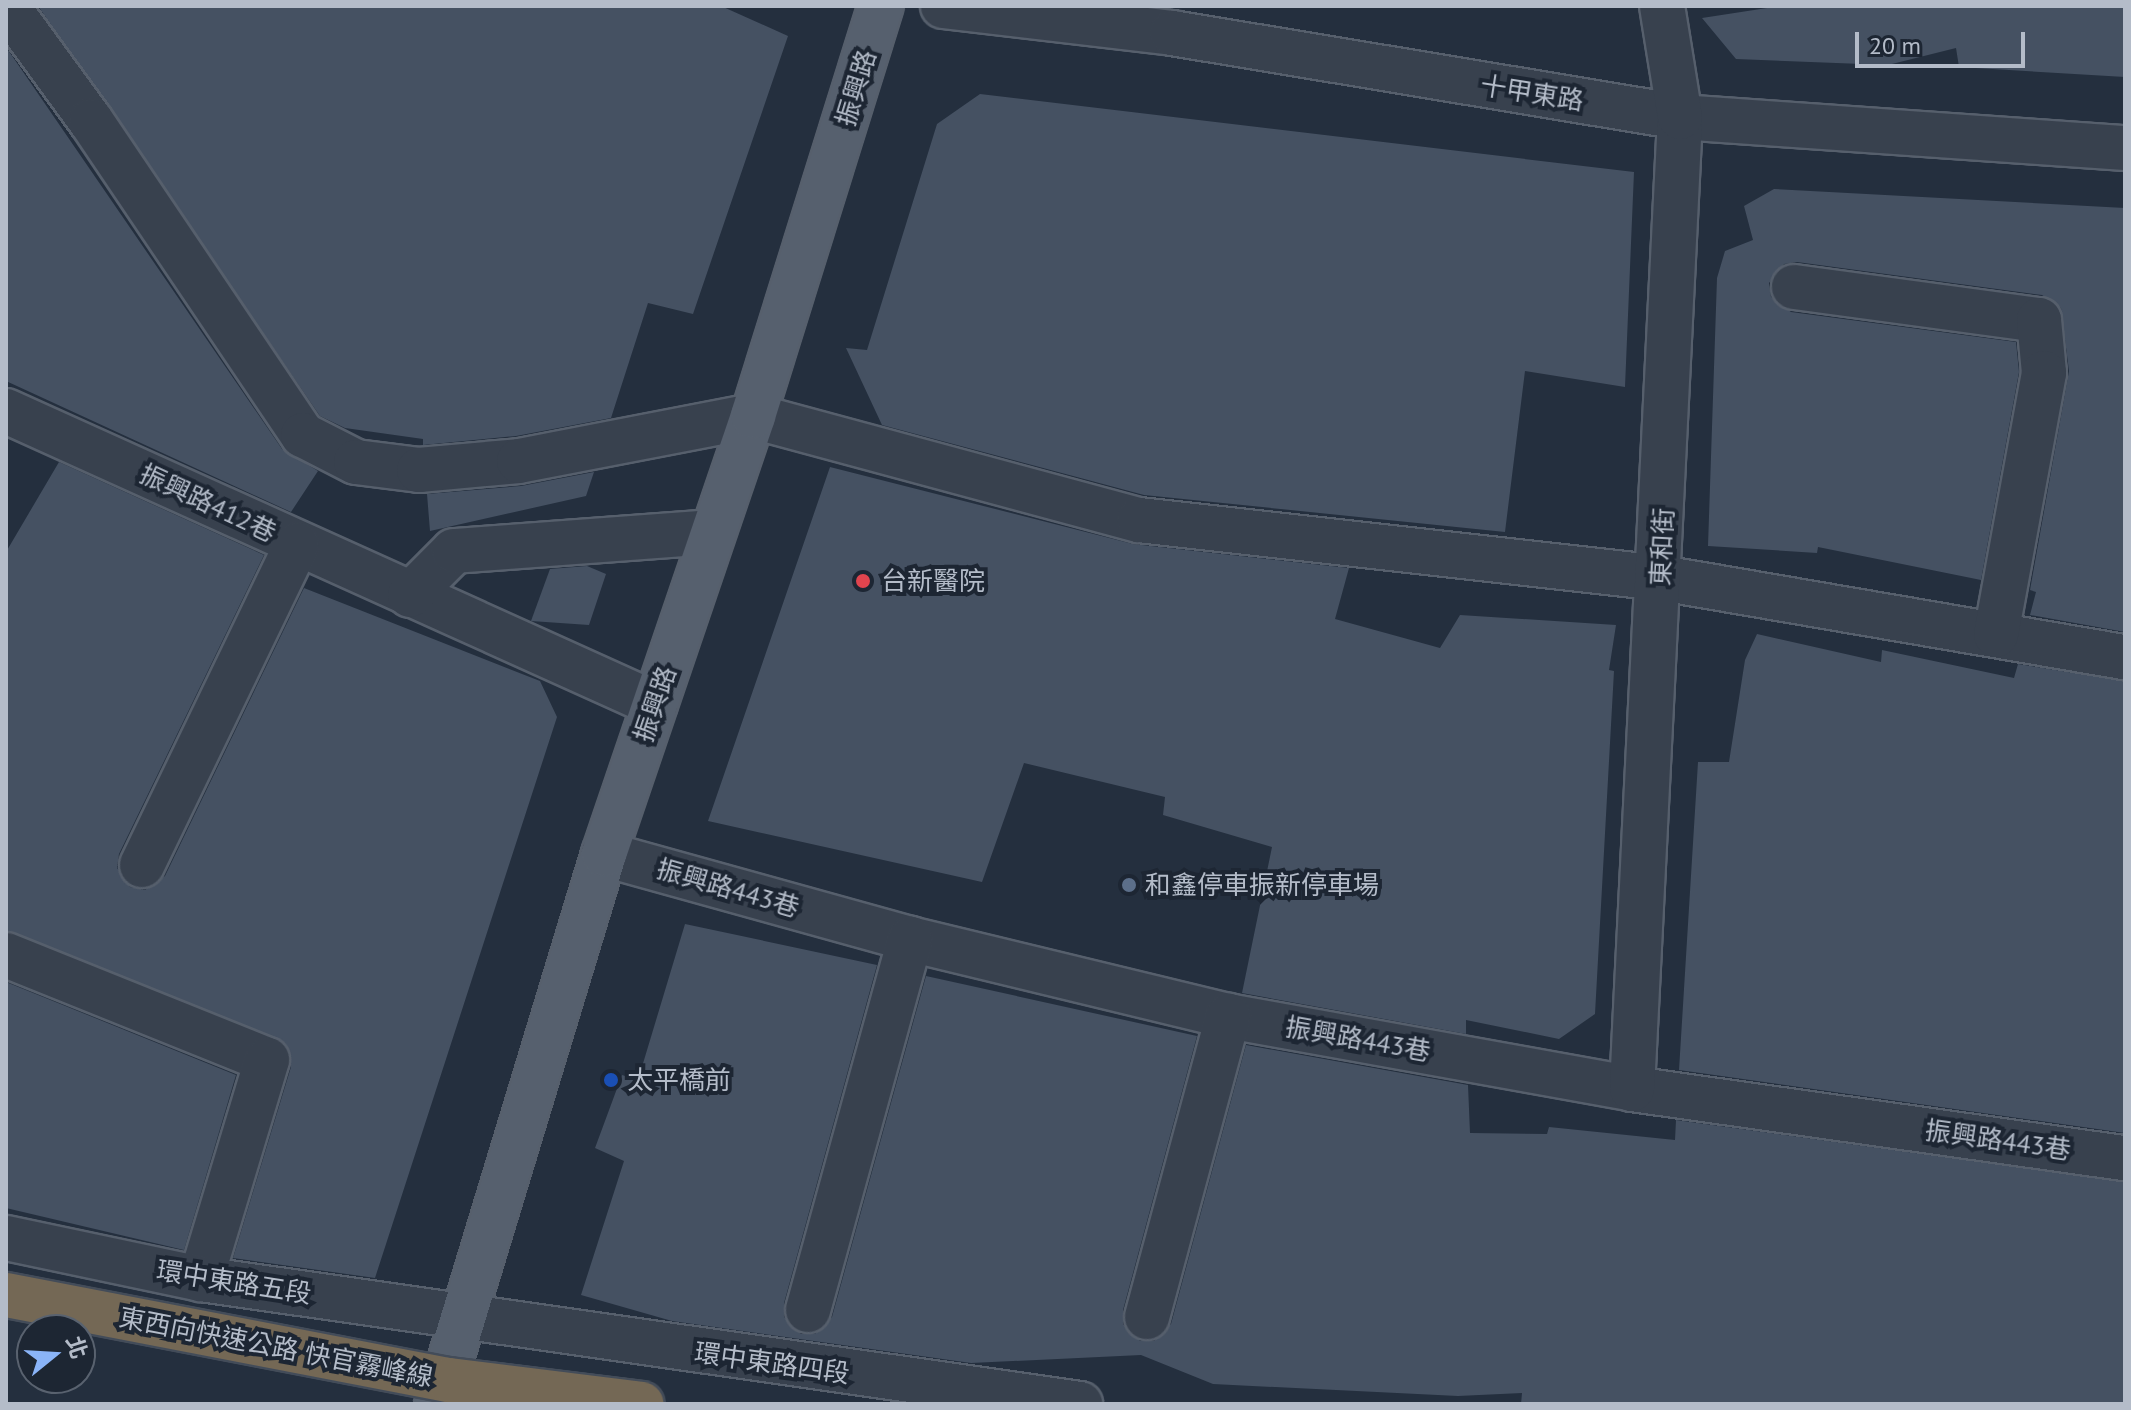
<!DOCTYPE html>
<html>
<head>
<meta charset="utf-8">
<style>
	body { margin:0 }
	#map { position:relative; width:2131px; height:1410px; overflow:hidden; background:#242f3e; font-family:"PT Sans","Noto Sans TC",sans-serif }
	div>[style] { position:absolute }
	.building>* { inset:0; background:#455162 }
	.roads { filter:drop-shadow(2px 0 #565f6c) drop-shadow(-2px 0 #565f6c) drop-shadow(0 2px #565f6c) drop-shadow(0 -2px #565f6c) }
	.minor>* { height:44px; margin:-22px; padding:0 22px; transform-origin:22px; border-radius:22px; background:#38414e }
	.major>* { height:44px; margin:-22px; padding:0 22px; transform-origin:22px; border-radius:22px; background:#56606e }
	.bridges { filter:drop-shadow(2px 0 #434c59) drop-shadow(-2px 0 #434c59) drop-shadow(0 2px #434c59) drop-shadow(0 -2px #434c59) }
	.highway-bridge>* { height:44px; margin:-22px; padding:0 22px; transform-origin:22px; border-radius:22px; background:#746855 }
	.dots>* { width:22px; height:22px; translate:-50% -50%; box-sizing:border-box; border:4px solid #1d2633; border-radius:50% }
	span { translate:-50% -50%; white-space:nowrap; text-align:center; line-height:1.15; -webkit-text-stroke:8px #1d2633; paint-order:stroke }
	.street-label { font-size:26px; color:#b4bcc9 }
	.poi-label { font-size:26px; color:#b4bcc9 }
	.left { translate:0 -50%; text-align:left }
	.frame { position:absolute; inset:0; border:8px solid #b4bcc9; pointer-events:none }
	.north { position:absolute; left:16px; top:1314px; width:80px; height:80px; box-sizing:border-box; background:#1d2633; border:2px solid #59626f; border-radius:50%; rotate:72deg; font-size:22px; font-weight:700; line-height:32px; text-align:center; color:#b4bcc9 }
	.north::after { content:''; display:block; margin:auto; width:28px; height:36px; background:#8ab4f8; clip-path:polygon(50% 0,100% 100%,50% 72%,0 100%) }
	.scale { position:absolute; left:1855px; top:32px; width:170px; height:36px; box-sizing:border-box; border:4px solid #b4bcc9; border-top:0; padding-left:10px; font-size:24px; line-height:28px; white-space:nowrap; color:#b4bcc9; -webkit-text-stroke:6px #1d2633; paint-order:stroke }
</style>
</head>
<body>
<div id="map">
	<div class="building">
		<i style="clip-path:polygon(38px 6px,721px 6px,788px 36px,693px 314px,648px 303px,611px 418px,516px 436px,423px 445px,423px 439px,345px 428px,320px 416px)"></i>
		<i style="clip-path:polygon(1780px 6px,2125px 6px,2125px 77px,1959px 67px,1956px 48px,1888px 65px,1736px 59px,1702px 18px)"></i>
		<i style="clip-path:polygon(6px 47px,282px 449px,318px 471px,291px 512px,6px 381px)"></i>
		<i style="clip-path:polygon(980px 94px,1634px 172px,1625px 387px,1525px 371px,1505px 532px,1144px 495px,882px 425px,846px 348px,867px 350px,937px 124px)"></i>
		<i style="clip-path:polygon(1774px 189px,2125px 208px,2125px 632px,2030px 615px,2036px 592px,2030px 590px,2069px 371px,2061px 308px,2042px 295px,1797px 262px,1784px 264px,1769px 283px,1771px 297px,1791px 312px,2016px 342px,2019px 372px,1981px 580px,1818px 547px,1817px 553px,1708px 546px,1717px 278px,1725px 251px,1753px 240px,1744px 206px)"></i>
		<i style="clip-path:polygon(59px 462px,264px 555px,119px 854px,117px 868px,130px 887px,145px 890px,165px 876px,304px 588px,540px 681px,557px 717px,375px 1278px,233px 1258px,291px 1067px,286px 1044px,6px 931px,6px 552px)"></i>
		<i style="clip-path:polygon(830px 467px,1133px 544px,1349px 568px,1335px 619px,1440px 648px,1460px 615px,1616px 625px,1609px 670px,1614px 671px,1595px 1014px,1559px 1039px,1466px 1020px,1466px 1034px,1242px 993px,1272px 847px,1163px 815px,1165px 797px,1024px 763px,982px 882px,708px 821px)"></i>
		<i style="clip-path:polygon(594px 472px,586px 496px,430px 531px,427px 494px,521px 486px)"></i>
		<i style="clip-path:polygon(587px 566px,606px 574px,589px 625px,531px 621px,550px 569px)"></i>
		<i style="clip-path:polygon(1757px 634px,1881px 662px,1882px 650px,2014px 678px,2018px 664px,2125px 681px,2125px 1133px,1679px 1070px,1698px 762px,1729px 762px,1745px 660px)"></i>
		<i style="clip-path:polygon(685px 924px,877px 965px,784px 1303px,784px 1317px,801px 1334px,815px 1334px,832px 1317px,926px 976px,1197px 1036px,1123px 1310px,1123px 1324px,1140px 1341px,1154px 1341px,1171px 1324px,1246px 1045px,1468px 1085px,1470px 1133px,1547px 1134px,1549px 1127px,1675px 1140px,1676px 1120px,2125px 1182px,2125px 1404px,1521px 1404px,1522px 1393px,1458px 1396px,1213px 1384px,1141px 1355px,971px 1363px,672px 1321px,581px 1295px,624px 1161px,595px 1148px,622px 1075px,638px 1080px)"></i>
		<i style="clip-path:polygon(6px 982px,236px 1075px,184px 1250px,6px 1208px)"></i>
	</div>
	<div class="roads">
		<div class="minor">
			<i style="left:7px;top:6px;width:142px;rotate:53.9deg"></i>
			<i style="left:91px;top:121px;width:379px;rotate:56deg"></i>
			<i style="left:303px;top:435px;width:59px;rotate:27deg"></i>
			<i style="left:356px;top:462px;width:64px;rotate:7.2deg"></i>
			<i style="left:419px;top:470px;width:100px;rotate:-5.1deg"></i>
			<i style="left:519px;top:461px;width:238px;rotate:-10.9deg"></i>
			<i style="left:753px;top:416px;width:400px;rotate:15.1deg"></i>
			<i style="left:1139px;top:520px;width:525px;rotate:6.34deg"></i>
			<i style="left:1661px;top:578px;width:471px;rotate:9.7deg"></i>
			<i style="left:943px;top:6px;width:231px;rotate:6.7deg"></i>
			<i style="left:1172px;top:33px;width:515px;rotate:9.39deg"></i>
			<i style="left:1680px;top:117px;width:446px;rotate:4deg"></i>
			<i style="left:1794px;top:287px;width:247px;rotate:7.7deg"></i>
			<i style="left:2039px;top:320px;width:53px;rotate:84.6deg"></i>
			<i style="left:2044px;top:373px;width:266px;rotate:100.4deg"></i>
			<i style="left:6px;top:411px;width:712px;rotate:24.3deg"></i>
			<i style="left:410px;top:595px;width:62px;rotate:-45deg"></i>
			<i style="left:454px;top:551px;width:259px;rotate:-4.2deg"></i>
			<i style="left:604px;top:854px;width:318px;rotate:15.5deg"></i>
			<i style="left:910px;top:939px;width:327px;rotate:13.6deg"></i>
			<i style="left:1228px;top:1016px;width:411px;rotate:10.2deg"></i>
			<i style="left:1632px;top:1089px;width:498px;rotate:8deg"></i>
			<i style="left:142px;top:865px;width:356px;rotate:-64.2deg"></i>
			<i style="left:6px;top:955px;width:281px;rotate:21.9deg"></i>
			<i style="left:267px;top:1060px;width:229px;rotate:106.8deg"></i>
			<i style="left:1632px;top:1089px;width:973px;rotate:-87.17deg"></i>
			<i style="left:1680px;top:117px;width:112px;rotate:-99.2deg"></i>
			<i style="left:6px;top:1238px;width:199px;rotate:11.9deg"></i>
			<i style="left:201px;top:1279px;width:888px;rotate:8.09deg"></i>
			<i style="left:808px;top:1310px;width:385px;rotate:-74.6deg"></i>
			<i style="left:1147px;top:1317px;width:312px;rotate:-74.9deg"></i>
		</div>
		<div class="major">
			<i style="left:437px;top:1404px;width:575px;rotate:-73.11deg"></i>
			<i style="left:604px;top:854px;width:463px;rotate:-71.2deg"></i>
			<i style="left:753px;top:416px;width:430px;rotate:-72.7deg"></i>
		</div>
	</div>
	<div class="bridges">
		<div class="highway-bridge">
			<i style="left:6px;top:1295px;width:451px;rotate:10.9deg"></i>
			<i style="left:449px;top:1380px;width:194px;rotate:7.1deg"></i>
		</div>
	</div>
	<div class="dots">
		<i style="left:863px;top:581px;background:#e0444e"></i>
		<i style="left:1129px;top:885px;background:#5c6f8a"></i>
		<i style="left:611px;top:1080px;background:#1a4fb4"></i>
	</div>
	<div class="street-label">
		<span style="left:856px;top:88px;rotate:-73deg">振興路</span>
		<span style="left:1532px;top:93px;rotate:9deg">十甲東路</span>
		<span style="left:208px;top:503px;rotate:25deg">振興路412巷</span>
		<span style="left:1662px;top:547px;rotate:-87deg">東和街</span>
		<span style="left:655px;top:704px;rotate:-71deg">振興路</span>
		<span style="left:728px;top:888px;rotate:16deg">振興路443巷</span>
		<span style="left:1358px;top:1039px;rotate:10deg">振興路443巷</span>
		<span style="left:1998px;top:1140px;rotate:8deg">振興路443巷</span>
		<span style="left:234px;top:1282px;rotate:9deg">環中東路五段</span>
		<span style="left:276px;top:1347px;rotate:11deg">東西向快速公路 快官霧峰線</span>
		<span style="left:772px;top:1363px;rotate:8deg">環中東路四段</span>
	</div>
	<div class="poi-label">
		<span class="left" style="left:881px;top:581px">台新醫院</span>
		<span class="left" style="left:1145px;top:885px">和鑫停車振新停車場</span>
		<span class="left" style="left:627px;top:1080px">太平橋前</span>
	</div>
	<div class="frame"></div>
	<div class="north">北</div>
	<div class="scale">20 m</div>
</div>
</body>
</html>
